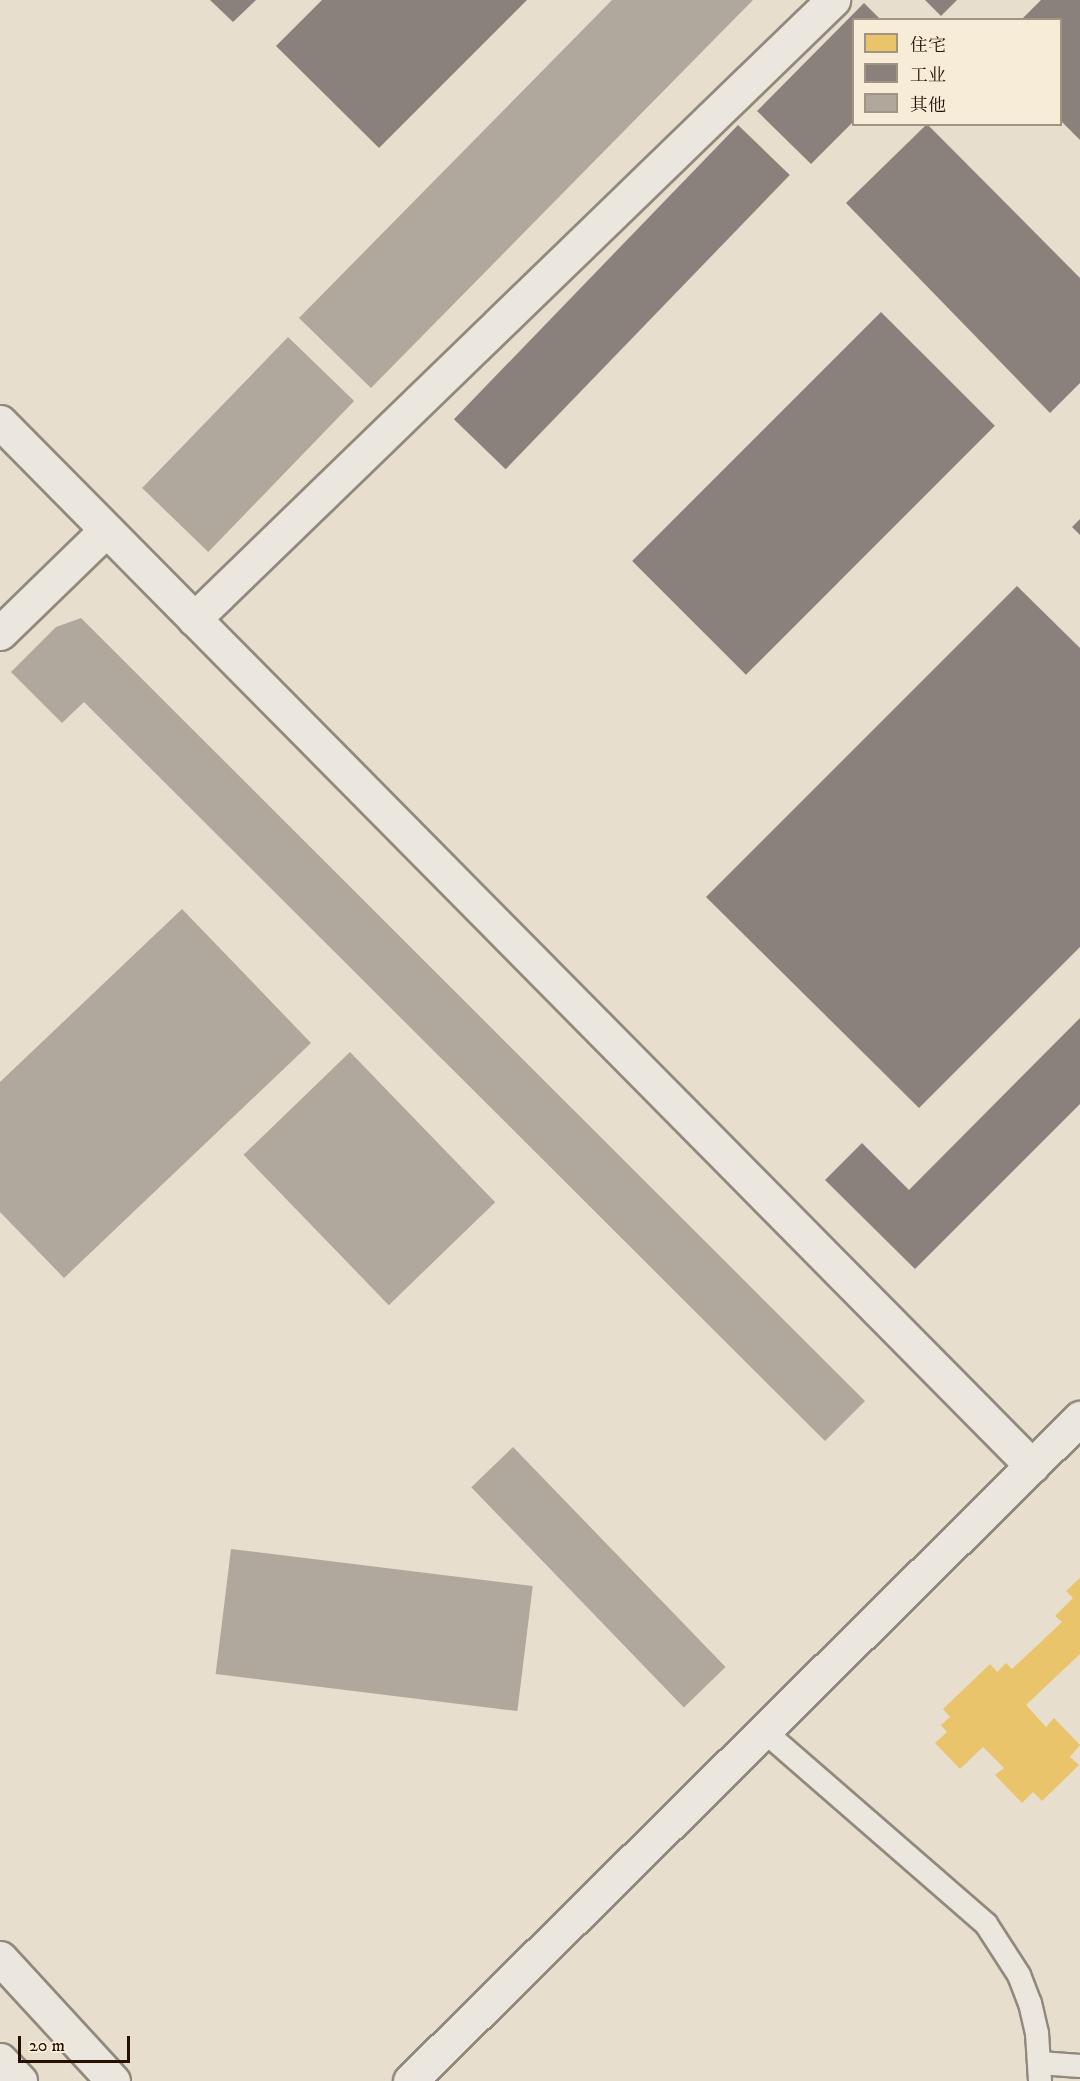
<!DOCTYPE html>
<html>
<head>
<meta charset="utf-8">
<style>
	body { margin:0 }
	#map { position:relative; width:1080px; height:2081px; overflow:hidden; background:#e8decd; font-family:"IM FELL DW Pica","Noto Serif SC",serif }
	div>[style] { position:absolute }
	.homes>* { inset:0; background:#e9c46a }
	.industry>* { inset:0; background:#8a817c; transform-origin:0 0 }
	.building>* { inset:0; background:#b0a89c; transform-origin:0 0 }
	.roads { filter:drop-shadow(2px 0 #92897e) drop-shadow(-2px 0 #92897e) drop-shadow(0 2px #92897e) drop-shadow(0 -2px #92897e) }
	.service>* { height:22px; margin:-11px; padding:0 11px; transform-origin:11px; border-radius:11px; background:#ece7de }
	.minor>* { height:33px; margin:-16.5px; padding:0 16.5px; transform-origin:16.5px; border-radius:16.5px; background:#ece7de }
	.tertiary>* { height:33px; margin:-16.5px; padding:0 16.5px; transform-origin:16.5px; border-radius:16.5px; background:#ece7de }
	.secondary>* { height:33px; margin:-16.5px; padding:0 16.5px; transform-origin:16.5px; border-radius:16.5px; background:#ece7de }
	span { translate:-50% -50%; white-space:nowrap; text-align:center; line-height:1.15; -webkit-text-stroke:6px #f7ecd7; paint-order:stroke }
	.legend { position:absolute; left:852px; top:18px; width:210px; height:108px; box-sizing:border-box; background:#f7ecd7; border:2px solid #a39481; margin:0; padding:8px 10px; list-style:none; font-size:18px; color:#251001 }
	.legend li { display:flex; align-items:center; gap:12px; height:30px }
	.legend b { width:30px; border:2px solid #a39481 }
	.scale { position:absolute; left:18px; top:2036px; width:112px; height:27px; box-sizing:border-box; border:3px solid #251001; border-top:0; padding-left:8px; font-size:18px; line-height:21px; white-space:nowrap; color:#251001; -webkit-text-stroke:4px #f7ecd7; paint-order:stroke }
</style>
</head>
<body>
<div id="map">
	<div class="homes">
		<i style="clip-path:polygon(1080px 1578px,1080px 1654px,1026px 1705px,1046px 1727px,1054px 1718px,1080px 1745px,1070px 1757px,1079px 1765px,1042px 1801px,1033px 1792px,1022px 1803px,995px 1775px,1004px 1768px,983px 1747px,960px 1769px,935px 1743px,947px 1732px,941px 1725px,950px 1717px,943px 1709px,990px 1664px,997px 1672px,1006px 1663px,1012px 1669px,1062px 1622px,1055px 1616px,1073px 1598px,1066px 1591px)"></i>
	</div>
	<div class="industry">
		<i style="clip-path:polygon(210px 0,256px 0,233px 22px)"></i>
		<i style="clip-path:polygon(322px 0,527px 0,379px 148px,276px 46px)"></i>
		<i style="clip-path:polygon(925px 0,957px 0,941px 16px)"></i>
		<i style="clip-path:polygon(1041px 0,1080px 0,1080px 140px,1060px 120px,1060px 20px,1021px 20px)"></i>
		<i style="clip-path:polygon(864px 3px,881px 20px,854px 20px,854px 121px,811px 164px,757px 111px)"></i>
		<i style="clip-path:polygon(927px 124px,1080px 278px,1080px 383px,1050px 413px,846px 203px)"></i>
		<i style="left:738px;top:125px;width:72px;height:409px;rotate:44deg"></i>
		<i style="left:881px;top:312px;width:161px;height:352px;rotate:45deg"></i>
		<i style="clip-path:polygon(1080px 519px,1080px 535px,1072px 527px)"></i>
		<i style="clip-path:polygon(1017px 586px,1080px 648px,1080px 947px,919px 1108px,706px 897px)"></i>
		<i style="clip-path:polygon(1080px 1018px,1080px 1104px,915px 1269px,825px 1180px,862px 1143px,909px 1190px)"></i>
	</div>
	<div class="building">
		<i style="clip-path:polygon(612px 0,753px 0,371px 388px,299px 318px)"></i>
		<i style="left:288px;top:337px;width:92px;height:210px;rotate:44deg"></i>
		<i style="clip-path:polygon(81px 618px,865px 1401px,825px 1441px,84px 702px,62px 723px,11px 672px,56px 627px)"></i>
		<i style="clip-path:polygon(182px 909px,311px 1043px,64px 1278px,0 1212px,0 1082px)"></i>
		<i style="left:350px;top:1052px;width:209px;height:148px;rotate:46deg"></i>
		<i style="left:513px;top:1447px;width:306px;height:58px;rotate:46deg"></i>
		<i style="left:231px;top:1549px;width:304px;height:126px;rotate:7deg"></i>
	</div>
	<div class="roads">
		<div class="service">
			<i style="left:764px;top:1731px;width:294px;rotate:41deg"></i>
			<i style="left:986px;top:1924px;width:61px;rotate:57.1deg"></i>
			<i style="left:1019px;top:1975px;width:30px;rotate:69deg"></i>
			<i style="left:1030px;top:2003px;width:31px;rotate:77deg"></i>
			<i style="left:1037px;top:2033px;width:48px;rotate:86.4deg"></i>
			<i style="left:1040px;top:2063px;width:40px;rotate:4.3deg"></i>
		</div>
		<div class="minor">
			<i style="left:0;top:422px;width:1468px;rotate:45.33deg"></i>
			<i style="left:194px;top:619px;width:890px;rotate:-44.09deg"></i>
			<i style="left:0;top:633px;width:148px;rotate:-44.2deg"></i>
		</div>
		<div class="tertiary">
			<i style="left:410px;top:2081px;width:943px;rotate:-44.7deg"></i>
		</div>
		<div class="secondary">
			<i style="left:0;top:1958px;width:167px;rotate:47.4deg"></i>
			<i style="left:0;top:2060px;width:29px;rotate:46deg"></i>
		</div>
	</div>
	<ul class="legend">
	<li><b style="height:16px;background:#e9c46a"></b>住宅</li>
	<li><b style="height:16px;background:#8a817c"></b>工业</li>
	<li><b style="height:16px;background:#b0a89c"></b>其他</li>
	</ul>
	<div class="scale">20 m</div>
</div>
</body>
</html>
